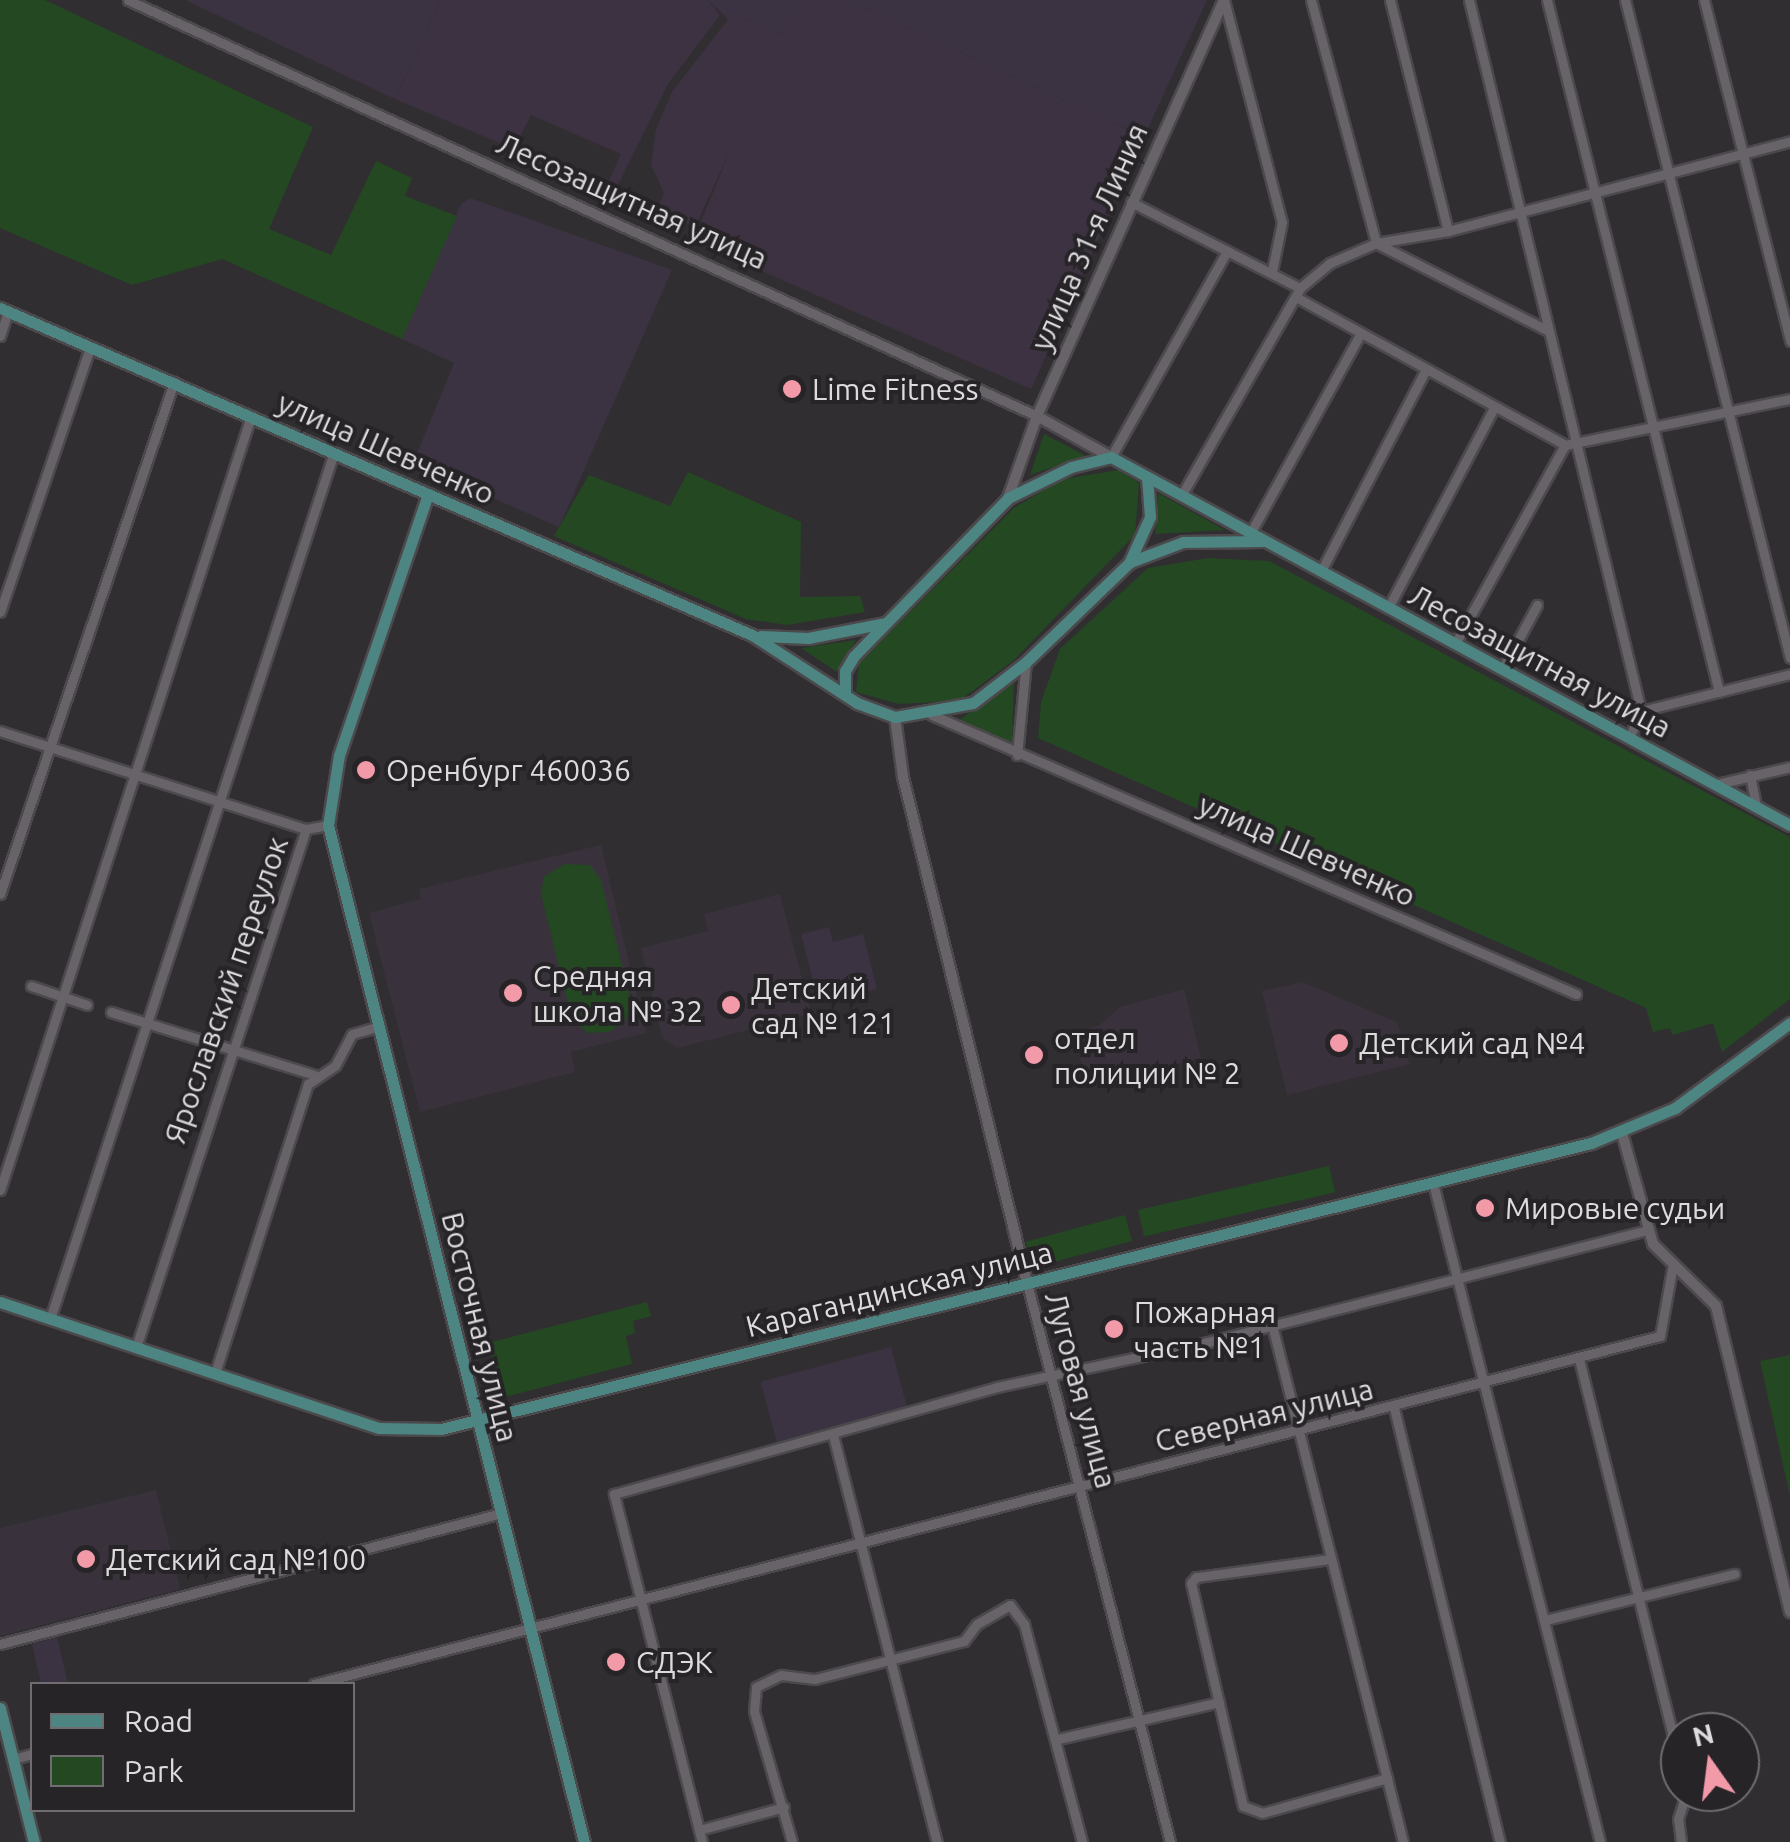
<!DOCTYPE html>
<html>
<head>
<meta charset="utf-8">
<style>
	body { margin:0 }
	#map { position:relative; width:1790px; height:1842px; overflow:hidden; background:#312e32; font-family:Ubuntu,sans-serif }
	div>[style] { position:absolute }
	.commercial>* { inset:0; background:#3d3241 }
	.industrial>* { inset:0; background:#3b3242; transform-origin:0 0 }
	.built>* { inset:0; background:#39323c }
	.green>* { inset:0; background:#234822; transform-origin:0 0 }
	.roads { filter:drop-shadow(2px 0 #4c494d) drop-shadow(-2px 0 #4c494d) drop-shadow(0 2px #4c494d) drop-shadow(0 -2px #4c494d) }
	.minor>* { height:9px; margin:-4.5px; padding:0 4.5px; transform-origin:4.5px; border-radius:4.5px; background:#676369 }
	.tertiary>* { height:10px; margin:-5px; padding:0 5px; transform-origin:5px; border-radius:5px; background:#676369 }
	.secondary>* { height:11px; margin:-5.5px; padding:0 5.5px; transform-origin:5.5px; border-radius:5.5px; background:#4c8581 }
	.dots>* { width:28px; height:28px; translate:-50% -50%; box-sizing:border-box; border:5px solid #272428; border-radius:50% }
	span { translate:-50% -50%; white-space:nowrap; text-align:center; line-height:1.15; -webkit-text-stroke:8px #272428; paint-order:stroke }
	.street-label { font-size:30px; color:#dddbde }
	.poi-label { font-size:30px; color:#dddbde }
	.left { translate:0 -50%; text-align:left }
	.legend { position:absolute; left:30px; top:1682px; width:325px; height:130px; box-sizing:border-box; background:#272428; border:2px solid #706d71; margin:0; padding:12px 18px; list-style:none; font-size:30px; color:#dddbde }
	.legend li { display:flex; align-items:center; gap:20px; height:50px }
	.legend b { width:50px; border:2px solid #706d71 }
	.north { position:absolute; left:1660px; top:1712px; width:100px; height:100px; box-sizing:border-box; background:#272428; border:2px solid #706d71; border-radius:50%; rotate:346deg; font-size:28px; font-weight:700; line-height:40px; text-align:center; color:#dddbde }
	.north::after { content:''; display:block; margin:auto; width:35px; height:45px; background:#f39aa9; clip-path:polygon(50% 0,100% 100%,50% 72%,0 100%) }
</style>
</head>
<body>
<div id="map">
	<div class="commercial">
		<i style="clip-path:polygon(441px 0,708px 0,720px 15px,668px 84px,614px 193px,605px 189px,621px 154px,531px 115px,514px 149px,395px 99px)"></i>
		<i style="clip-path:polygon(799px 0,847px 0,1144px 137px,1031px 389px,693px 241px,730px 151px,695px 227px,657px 210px,664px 193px,651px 165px,656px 129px,672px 92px,733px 13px,782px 35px)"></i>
	</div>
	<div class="industrial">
		<i style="clip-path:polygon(185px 0,441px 0,395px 99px)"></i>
		<i style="clip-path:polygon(708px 0,799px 0,782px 35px,733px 13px,730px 21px)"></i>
		<i style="clip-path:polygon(847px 0,1207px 0,1144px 137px)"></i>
		<i style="clip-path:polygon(470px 198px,672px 270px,559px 527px,456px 482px,458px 475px,444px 469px,440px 477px,416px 456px,454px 363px,402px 339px,461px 204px)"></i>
		<i style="clip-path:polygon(829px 927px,833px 942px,863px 934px,877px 989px,819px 1004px,801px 934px)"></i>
		<i style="left:891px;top:1347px;width:62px;height:135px;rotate:75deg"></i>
		<i style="clip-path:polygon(57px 1637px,68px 1684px,41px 1684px,32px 1644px)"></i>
	</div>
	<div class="built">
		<i style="clip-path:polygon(601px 845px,646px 1033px,571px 1052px,575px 1072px,420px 1112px,369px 913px,421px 899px,419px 889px)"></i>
		<i style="clip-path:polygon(780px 894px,811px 1014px,677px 1048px,662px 1037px,641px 948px,708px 931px,704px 914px)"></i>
		<i style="clip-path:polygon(1302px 982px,1397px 1022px,1410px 1064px,1287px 1095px,1262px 991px)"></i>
		<i style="clip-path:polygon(1184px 989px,1201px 1058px,1087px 1087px,1075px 1033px,1100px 1025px,1120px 1007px)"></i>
		<i style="clip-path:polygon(156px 1490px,180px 1589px,0 1636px,0 1528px)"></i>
	</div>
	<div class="green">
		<i style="clip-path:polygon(0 0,45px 0,313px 127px,269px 229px,331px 255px,376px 161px,412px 178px,405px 196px,457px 216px,402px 339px,222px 259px,132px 285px,0 228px)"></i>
		<i style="clip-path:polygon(1044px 434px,1086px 456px,1030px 475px)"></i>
		<i style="clip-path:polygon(1119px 470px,1139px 483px,1135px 535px,1013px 661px,959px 701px,899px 704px,856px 692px,859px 663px,1015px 507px,1063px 479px)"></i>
		<i style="clip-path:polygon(688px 472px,801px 522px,800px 597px,860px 596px,865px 612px,787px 625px,746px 619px,554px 536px,589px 475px,670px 506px)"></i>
		<i style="clip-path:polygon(1158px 493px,1225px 530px,1155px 534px)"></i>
		<i style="clip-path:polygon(1208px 558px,1269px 561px,1790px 837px,1790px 999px,1722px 1052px,1713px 1023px,1673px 1035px,1670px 1028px,1653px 1032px,1646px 1008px,1038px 738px,1041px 702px,1060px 649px,1148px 568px)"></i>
		<i style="clip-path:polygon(856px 640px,837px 672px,801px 648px)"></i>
		<i style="clip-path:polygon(1014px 679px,1012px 746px,958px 721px)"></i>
		<i style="clip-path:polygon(564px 864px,590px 865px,601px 880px,632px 1006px,625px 1021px,609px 1032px,588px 1033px,572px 1020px,541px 894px,544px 877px)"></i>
		<i style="left:1329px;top:1166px;width:27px;height:196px;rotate:77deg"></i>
		<i style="left:1125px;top:1215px;width:27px;height:103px;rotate:75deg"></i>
		<i style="clip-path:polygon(647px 1302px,651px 1316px,633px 1321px,635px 1333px,626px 1336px,632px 1364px,501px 1398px,488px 1343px)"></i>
		<i style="clip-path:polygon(1790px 1355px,1790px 1496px,1760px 1361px)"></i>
	</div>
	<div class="roads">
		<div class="minor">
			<i style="left:128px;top:0;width:1000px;rotate:24.59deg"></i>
			<i style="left:1224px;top:0;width:229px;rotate:75.4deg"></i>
			<i style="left:1282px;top:222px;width:50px;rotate:101.5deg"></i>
			<i style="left:1311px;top:0;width:252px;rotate:75deg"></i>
			<i style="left:1376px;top:243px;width:192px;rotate:27deg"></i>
			<i style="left:1390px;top:0;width:238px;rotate:75.9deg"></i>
			<i style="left:1469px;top:0;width:732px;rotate:76.4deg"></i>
			<i style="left:1547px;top:0;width:713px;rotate:76.04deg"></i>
			<i style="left:1625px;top:0;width:678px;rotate:75.92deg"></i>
			<i style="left:1704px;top:0;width:352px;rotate:75.8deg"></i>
			<i style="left:1131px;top:202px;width:190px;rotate:27deg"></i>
			<i style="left:1296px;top:297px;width:307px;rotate:28.8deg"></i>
			<i style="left:1565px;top:445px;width:230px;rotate:-11.6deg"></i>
			<i style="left:0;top:336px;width:26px;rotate:-72deg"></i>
			<i style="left:1111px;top:457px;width:232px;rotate:-60.6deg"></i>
			<i style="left:1181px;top:496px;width:240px;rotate:-60.2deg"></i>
			<i style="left:1300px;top:288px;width:39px;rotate:-40deg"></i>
			<i style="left:1330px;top:263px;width:50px;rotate:-23.5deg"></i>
			<i style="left:1376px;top:243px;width:73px;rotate:-9.5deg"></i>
			<i style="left:1448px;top:231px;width:354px;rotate:-14.7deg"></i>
			<i style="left:1251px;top:532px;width:224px;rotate:-61.1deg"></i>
			<i style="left:1321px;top:571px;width:225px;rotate:-62.5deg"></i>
			<i style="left:1388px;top:608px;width:226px;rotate:-62.1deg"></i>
			<i style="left:0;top:612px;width:280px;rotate:-71.2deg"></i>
			<i style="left:1455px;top:644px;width:227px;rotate:-61.1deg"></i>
			<i style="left:1502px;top:670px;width:74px;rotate:-61.7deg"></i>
			<i style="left:932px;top:715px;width:702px;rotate:23.42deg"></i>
			<i style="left:0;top:731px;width:321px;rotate:17.8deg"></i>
			<i style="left:1629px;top:738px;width:30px;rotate:-66deg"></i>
			<i style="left:1641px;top:711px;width:154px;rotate:-13.9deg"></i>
			<i style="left:1017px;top:755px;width:93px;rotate:-84.5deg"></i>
			<i style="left:1750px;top:775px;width:32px;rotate:79deg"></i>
			<i style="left:1717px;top:784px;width:75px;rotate:-13.1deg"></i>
			<i style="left:0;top:894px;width:541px;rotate:-71.23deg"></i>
			<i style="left:31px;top:986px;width:59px;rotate:18.7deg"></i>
			<i style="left:111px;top:1012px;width:213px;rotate:17.2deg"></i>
			<i style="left:1433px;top:1183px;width:680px;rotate:75.78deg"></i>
			<i style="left:0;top:1190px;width:814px;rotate:-72.03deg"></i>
			<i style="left:1027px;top:1283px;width:577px;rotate:75.65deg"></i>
			<i style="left:50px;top:1319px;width:912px;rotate:-71.86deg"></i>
			<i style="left:1272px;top:1325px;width:533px;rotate:75.78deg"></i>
			<i style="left:136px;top:1347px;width:545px;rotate:-71.83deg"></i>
			<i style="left:306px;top:829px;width:22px;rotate:-10deg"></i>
			<i style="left:1579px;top:1359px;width:417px;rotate:76deg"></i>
			<i style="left:215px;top:1373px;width:304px;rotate:-72.2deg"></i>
			<i style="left:308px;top:1084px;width:32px;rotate:-34deg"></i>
			<i style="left:335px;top:1066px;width:36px;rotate:-62deg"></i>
			<i style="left:352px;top:1034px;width:26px;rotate:-16deg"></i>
			<i style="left:1394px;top:1408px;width:447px;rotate:76.3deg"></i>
			<i style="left:833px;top:1435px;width:420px;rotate:75.7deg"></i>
			<i style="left:1330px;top:1559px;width:135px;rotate:172.3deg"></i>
			<i style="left:1196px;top:1577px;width:8px;rotate:130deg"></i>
			<i style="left:1191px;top:1583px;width:229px;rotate:76.9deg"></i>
			<i style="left:1243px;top:1806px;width:20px;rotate:20deg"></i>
			<i style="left:1262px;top:1813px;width:130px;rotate:-15.6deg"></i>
			<i style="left:1545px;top:1620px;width:195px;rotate:-13.7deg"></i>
			<i style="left:0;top:1644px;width:519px;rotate:-14.63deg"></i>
			<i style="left:314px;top:1684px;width:1390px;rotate:-14.5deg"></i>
			<i style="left:1660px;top:1336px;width:68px;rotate:-79.8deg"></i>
			<i style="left:1058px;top:1739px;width:165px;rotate:-12.9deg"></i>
			<i style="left:13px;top:1759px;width:20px;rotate:-15deg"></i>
			<i style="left:699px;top:1830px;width:88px;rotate:-15.1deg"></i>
			<i style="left:702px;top:1842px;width:359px;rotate:-104.2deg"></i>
			<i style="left:614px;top:1494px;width:398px;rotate:-15.6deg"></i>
			<i style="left:997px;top:1387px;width:216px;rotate:-12deg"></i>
			<i style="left:1208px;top:1342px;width:454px;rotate:-14.3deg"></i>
			<i style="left:792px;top:1842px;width:136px;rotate:-106.2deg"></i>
			<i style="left:754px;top:1711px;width:24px;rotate:-85deg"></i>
			<i style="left:756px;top:1687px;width:28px;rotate:-26deg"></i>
			<i style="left:781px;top:1675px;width:34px;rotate:7deg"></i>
			<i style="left:815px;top:1679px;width:154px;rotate:-14.3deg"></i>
			<i style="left:964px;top:1641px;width:21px;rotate:-53deg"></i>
			<i style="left:977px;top:1624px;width:38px;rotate:-30deg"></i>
			<i style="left:1010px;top:1605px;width:24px;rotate:54deg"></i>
			<i style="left:1024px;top:1624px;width:226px;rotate:75.1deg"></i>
			<i style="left:1681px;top:1842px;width:23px;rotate:-97deg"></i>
			<i style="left:1678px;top:1819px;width:28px;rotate:-72deg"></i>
		</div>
		<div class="tertiary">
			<i style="left:1037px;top:416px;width:85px;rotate:29deg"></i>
			<i style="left:1008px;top:498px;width:87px;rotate:-70.5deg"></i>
			<i style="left:1037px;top:416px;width:456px;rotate:-65.8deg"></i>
			<i style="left:895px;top:717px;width:61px;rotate:82.4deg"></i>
			<i style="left:903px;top:777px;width:521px;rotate:76.23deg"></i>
			<i style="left:1622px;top:1133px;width:115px;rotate:74.4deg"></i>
			<i style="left:1653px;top:1244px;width:88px;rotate:44.5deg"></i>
			<i style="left:1716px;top:1306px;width:315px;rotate:76.4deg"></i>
		</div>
		<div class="secondary">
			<i style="left:0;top:308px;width:820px;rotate:23.5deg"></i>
			<i style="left:752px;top:635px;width:125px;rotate:32.9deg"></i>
			<i style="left:857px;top:703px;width:40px;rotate:20.2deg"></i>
			<i style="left:895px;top:717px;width:79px;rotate:-10.2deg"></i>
			<i style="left:973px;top:703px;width:67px;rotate:-37.7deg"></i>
			<i style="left:1026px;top:662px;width:143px;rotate:-43.9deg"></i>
			<i style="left:1129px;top:563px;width:51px;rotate:-65.5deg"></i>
			<i style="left:1150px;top:517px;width:40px;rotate:-94.3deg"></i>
			<i style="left:428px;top:494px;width:276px;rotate:108.8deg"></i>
			<i style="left:339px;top:755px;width:71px;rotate:98.9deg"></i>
			<i style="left:328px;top:825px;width:1049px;rotate:75.87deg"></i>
			<i style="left:1130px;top:562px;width:57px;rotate:-20.7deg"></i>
			<i style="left:1183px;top:542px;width:79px;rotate:-0.7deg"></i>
			<i style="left:761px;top:636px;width:47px;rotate:2.4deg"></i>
			<i style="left:808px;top:638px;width:78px;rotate:-11deg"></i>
			<i style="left:845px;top:692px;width:21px;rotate:-90deg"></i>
			<i style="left:845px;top:671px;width:17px;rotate:-59deg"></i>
			<i style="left:854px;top:656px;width:221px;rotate:-45.7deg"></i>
			<i style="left:1008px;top:498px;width:70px;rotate:-26.2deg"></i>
			<i style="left:1071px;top:467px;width:41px;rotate:-14deg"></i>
			<i style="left:1111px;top:457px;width:772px;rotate:28.46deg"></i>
			<i style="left:0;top:1302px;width:399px;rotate:18.4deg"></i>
			<i style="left:379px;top:1428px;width:62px;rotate:0.9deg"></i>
			<i style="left:441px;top:1429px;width:1185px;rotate:-13.97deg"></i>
			<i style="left:1591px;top:1143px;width:91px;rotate:-22.6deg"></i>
			<i style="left:1675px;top:1108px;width:143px;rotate:-36.5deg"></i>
			<i style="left:0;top:1708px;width:138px;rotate:75.8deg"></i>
		</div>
	</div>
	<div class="dots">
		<i style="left:792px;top:389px;background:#f39aa9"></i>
		<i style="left:366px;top:770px;background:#f39aa9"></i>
		<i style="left:513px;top:993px;background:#f39aa9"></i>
		<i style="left:731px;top:1005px;background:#f39aa9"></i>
		<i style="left:1339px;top:1043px;background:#f39aa9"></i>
		<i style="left:1034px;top:1055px;background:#f39aa9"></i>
		<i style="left:1485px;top:1208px;background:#f39aa9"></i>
		<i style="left:1114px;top:1329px;background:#f39aa9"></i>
		<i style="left:86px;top:1559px;background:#f39aa9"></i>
		<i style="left:616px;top:1662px;background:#f39aa9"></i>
	</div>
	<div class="street-label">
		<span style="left:632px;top:201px;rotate:24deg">Лесозащитная улица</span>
		<span style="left:1089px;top:237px;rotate:-66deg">улица 31-я Линия</span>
		<span style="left:386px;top:448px;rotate:24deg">улица Шевченко</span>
		<span style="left:1540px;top:661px;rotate:28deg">Лесозащитная улица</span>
		<span style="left:1307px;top:850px;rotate:24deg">улица Шевченко</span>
		<span style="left:226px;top:990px;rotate:-71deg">Ярославский переулок</span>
		<span style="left:899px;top:1289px;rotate:-14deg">Карагандинская улица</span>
		<span style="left:480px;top:1327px;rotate:76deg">Восточная улица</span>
		<span style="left:1081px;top:1390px;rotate:75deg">Луговая улица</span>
		<span style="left:1264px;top:1415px;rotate:-14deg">Северная улица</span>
	</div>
	<div class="poi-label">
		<span class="left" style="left:812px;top:389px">Lime Fitness</span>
		<span class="left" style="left:386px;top:770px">Оренбург 460036</span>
		<span class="left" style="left:533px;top:993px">Средняя<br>школа № 32</span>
		<span class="left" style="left:751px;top:1005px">Детский<br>сад № 121</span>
		<span class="left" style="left:1054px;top:1055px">отдел<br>полиции № 2</span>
		<span class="left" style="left:1359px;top:1043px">Детский сад №4</span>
		<span class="left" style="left:1505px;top:1208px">Мировые судьи</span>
		<span class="left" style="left:1134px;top:1329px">Пожарная<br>часть №1</span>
		<span class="left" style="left:106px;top:1559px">Детский сад №100</span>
		<span class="left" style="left:636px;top:1662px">СДЭК</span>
	</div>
	<ul class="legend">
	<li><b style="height:12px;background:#4c8581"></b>Road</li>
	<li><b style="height:28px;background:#234822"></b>Park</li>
	</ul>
	<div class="north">N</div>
</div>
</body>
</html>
